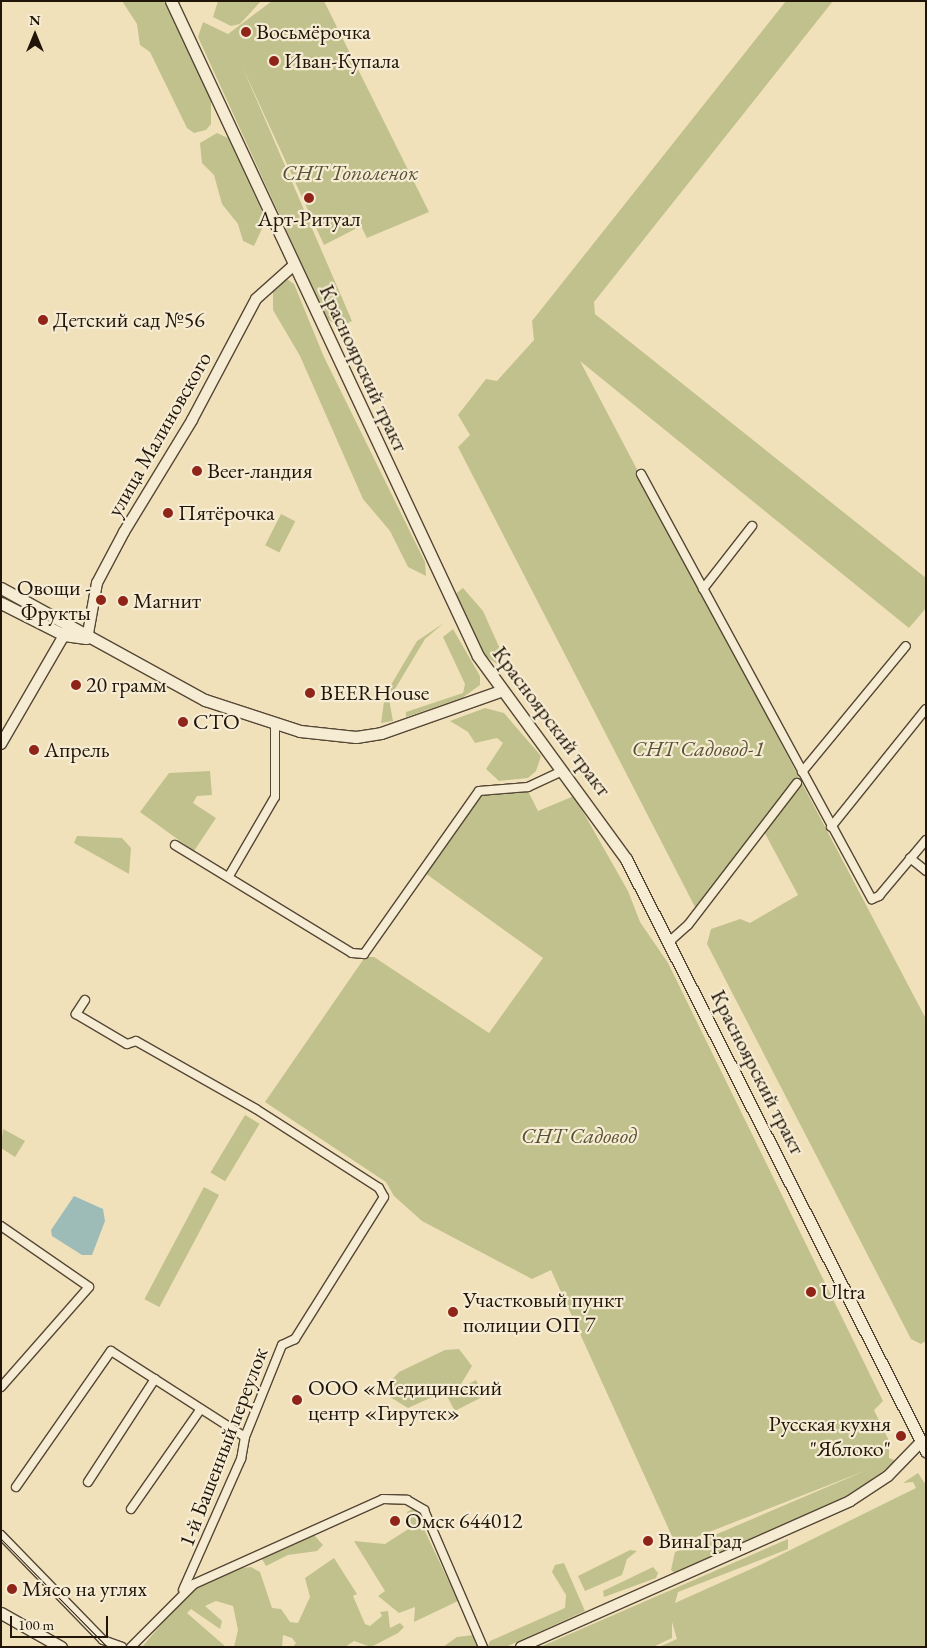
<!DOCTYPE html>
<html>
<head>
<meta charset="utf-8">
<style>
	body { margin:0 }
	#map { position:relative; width:927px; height:1648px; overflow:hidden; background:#f1e1bb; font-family:"EB Garamond",serif }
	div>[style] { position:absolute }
	.green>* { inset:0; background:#c0c18c; transform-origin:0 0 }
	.water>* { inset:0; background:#9dbcb8 }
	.roads { filter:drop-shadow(1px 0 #554735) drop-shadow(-1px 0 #554735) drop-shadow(0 1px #554735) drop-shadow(0 -1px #554735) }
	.minor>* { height:8px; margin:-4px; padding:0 4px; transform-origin:4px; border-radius:4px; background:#f6ecd3 }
	.tertiary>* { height:10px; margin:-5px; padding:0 5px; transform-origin:5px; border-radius:5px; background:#f6ecd3 }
	.secondary>* { height:11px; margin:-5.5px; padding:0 5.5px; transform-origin:5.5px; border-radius:5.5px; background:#f6ecd3 }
	.tram>* { height:1px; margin:-0.5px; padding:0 0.5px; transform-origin:0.5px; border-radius:0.5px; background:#211408 }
	.dots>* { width:14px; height:14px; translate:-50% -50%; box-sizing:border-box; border:2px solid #f6ecd3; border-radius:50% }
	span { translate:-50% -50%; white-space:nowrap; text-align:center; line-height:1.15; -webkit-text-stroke:4.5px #f6ecd3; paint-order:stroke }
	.poi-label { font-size:22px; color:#211408 }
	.left { translate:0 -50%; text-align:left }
	.right { translate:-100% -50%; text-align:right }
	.park-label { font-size:22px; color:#595136; font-style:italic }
	.street-label { font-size:22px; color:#211408 }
	.frame { position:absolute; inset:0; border:2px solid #211408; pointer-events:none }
	.north { position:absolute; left:10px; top:10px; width:50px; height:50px; -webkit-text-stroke:4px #f6ecd3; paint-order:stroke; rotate:0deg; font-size:14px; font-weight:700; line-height:20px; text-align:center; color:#211408 }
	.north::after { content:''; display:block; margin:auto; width:18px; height:22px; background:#211408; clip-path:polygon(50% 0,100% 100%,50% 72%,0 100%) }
	.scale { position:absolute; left:10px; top:1616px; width:98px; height:22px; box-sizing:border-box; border:2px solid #211408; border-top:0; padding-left:6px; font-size:15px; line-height:18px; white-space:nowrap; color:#211408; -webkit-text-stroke:4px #f6ecd3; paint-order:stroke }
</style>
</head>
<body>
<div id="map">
	<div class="green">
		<i style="clip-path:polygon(122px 1px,164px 1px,211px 100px,211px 124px,206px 130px,194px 133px,187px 128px,150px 52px,140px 45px,137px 24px)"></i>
		<i style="clip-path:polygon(218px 1px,261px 1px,240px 24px,231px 26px,213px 17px)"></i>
		<i style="clip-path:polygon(272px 1px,324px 1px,429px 212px,367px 238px,361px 226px,324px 245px,242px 66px,352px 321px,340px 327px,327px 319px,198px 37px,203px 22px,228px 34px)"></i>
		<i style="clip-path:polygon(786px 1px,833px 1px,594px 302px,595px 314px,926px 578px,926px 608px,909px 628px,580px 361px,926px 1019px,926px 1341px,921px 1344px,911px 1339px,707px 944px,711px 929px,740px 919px,750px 923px,798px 895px,761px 826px,695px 907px,458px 447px,470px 435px,458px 415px,486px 379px,497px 381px,534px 340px,532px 321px)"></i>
		<i style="clip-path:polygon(217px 133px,228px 138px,266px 220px,254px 246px,243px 241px,238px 224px,222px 204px,214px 175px,202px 163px,200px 143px)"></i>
		<i style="clip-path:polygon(287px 279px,294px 284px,324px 357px,425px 562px,426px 576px,408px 567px,390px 531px,363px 499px,300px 356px,273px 310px,273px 291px)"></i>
		<i style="left:281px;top:514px;width:16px;height:35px;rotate:27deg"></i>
		<i style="clip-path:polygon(463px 588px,483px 611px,500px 649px,497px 664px,480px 652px,454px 595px)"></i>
		<i style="clip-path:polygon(444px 623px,425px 639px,389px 699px,393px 721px,381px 723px,385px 695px,417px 641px)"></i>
		<i style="clip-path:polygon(453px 629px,480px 676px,480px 685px,462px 698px,406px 717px,406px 712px,463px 693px,465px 684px,443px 637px)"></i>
		<i style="clip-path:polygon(485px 708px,504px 713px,541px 756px,536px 771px,528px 778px,499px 781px,486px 769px,503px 743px,497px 738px,475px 743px,468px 732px,450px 721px)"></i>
		<i style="clip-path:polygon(210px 771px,212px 795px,197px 796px,193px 803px,216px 818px,194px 851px,140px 812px,169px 773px)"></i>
		<i style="clip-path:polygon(521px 788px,528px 791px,538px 811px,574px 796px,628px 891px,640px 922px,668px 963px,883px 1401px,874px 1410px,889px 1441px,889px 1458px,897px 1461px,851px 1495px,677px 1575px,671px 1570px,675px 1552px,867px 1470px,676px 1545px,551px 1270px,532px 1279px,422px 1221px,394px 1196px,386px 1182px,265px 1102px,365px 957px,374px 957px,489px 1033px,543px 958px,425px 873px,482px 792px)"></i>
		<i style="clip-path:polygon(77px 836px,122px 838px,131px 848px,129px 874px,74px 843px)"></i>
		<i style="left:245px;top:1115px;width:17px;height:67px;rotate:31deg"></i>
		<i style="clip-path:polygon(3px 1129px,25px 1141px,15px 1157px,1px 1148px)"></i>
		<i style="left:204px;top:1187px;width:17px;height:127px;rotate:28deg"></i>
		<i style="clip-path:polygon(459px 1349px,472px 1366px,461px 1384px,408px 1408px,390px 1397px,389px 1383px,399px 1372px,445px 1350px)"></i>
		<i style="left:476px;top:1380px;width:18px;height:33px;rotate:63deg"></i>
		<i style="clip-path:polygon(918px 1473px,926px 1485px,926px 1647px,659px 1647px,677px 1639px,672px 1622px,672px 1638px,653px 1647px,540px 1647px,788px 1539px,788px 1549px,678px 1592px,675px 1603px,760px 1565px,916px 1488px,913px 1482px,903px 1483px)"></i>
		<i style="clip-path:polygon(414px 1508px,458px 1601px,414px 1622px,415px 1607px,399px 1613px,378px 1596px,385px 1591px,354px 1541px,385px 1544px,410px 1528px,407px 1512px)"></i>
		<i style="clip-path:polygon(314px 1535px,323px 1545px,317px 1551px,288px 1555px,266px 1566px,262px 1559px)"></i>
		<i style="clip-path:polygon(630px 1550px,637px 1551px,627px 1559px,622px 1575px,585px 1591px,578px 1576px)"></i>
		<i style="clip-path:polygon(334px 1558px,357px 1594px,353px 1596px,365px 1624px,370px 1626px,382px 1616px,380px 1612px,388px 1611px,390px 1628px,400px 1623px,404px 1627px,398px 1633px,371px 1647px,354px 1641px,345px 1647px,293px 1647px,296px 1643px,292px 1638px,283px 1635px,282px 1647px,234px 1647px,238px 1630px,233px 1606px,216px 1601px,205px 1606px,222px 1621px,220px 1629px,191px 1609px,187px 1613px,226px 1647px,142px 1647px,193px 1587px,232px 1569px,251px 1567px,260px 1572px,272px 1608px,281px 1609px,290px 1622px,298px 1623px,310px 1597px,305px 1578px)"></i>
		<i style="clip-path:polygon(564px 1563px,585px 1611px,506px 1647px,488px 1646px,490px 1641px,565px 1608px,566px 1595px,552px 1572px,555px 1565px)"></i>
		<i style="clip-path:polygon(653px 1567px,658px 1573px,656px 1578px,604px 1597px,603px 1591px)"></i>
		<i style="clip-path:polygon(474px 1635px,479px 1647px,443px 1647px,457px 1637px)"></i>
	</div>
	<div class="water">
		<i style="clip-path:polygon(74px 1196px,103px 1209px,105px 1221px,92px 1255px,82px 1255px,52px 1236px,51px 1230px)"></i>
	</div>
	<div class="roads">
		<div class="minor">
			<i style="left:641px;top:474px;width:484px;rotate:61.5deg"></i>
			<i style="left:872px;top:899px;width:8px;rotate:-23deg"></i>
			<i style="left:879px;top:896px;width:73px;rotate:-50deg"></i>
			<i style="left:703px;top:589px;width:80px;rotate:-52.1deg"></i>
			<i style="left:802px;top:772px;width:163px;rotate:-50.5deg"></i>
			<i style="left:831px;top:827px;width:151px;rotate:-51.2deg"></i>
			<i style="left:175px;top:845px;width:207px;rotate:31.4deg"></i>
			<i style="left:352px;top:953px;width:12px;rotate:5deg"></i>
			<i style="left:364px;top:954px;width:199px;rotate:-54.8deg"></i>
			<i style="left:479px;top:791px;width:49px;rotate:-4.7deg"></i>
			<i style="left:528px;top:787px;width:38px;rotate:-25deg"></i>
			<i style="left:910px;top:858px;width:21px;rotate:39deg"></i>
			<i style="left:229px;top:876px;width:91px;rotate:-59.8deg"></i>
			<i style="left:275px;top:797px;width:72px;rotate:-90deg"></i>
			<i style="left:670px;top:941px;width:24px;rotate:-42deg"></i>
			<i style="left:688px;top:925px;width:179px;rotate:-52.5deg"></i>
			<i style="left:85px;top:1000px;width:17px;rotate:123deg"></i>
			<i style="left:76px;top:1014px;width:59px;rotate:30.5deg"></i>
			<i style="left:127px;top:1044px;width:9px;rotate:-18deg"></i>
			<i style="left:136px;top:1041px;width:138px;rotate:29.5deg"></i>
			<i style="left:256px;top:1109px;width:146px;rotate:32.7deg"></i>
			<i style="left:379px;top:1188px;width:10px;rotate:61deg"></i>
			<i style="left:384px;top:1197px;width:168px;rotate:122.1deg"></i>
			<i style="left:295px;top:1339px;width:14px;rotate:155deg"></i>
			<i style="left:282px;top:1345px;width:99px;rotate:111.9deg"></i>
			<i style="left:245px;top:1437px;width:22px;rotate:100deg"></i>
			<i style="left:241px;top:1459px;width:143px;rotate:113.9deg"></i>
			<i style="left:1px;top:1226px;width:107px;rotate:34.7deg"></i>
			<i style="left:89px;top:1287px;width:133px;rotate:131.3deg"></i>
			<i style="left:88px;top:1482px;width:123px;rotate:-57deg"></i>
			<i style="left:16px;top:1487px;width:166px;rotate:-55.1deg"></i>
			<i style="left:111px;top:1351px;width:159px;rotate:32.7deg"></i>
			<i style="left:131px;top:1509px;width:121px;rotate:-55.1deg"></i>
			<i style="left:1px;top:1535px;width:146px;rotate:45.8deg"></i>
			<i style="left:103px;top:1640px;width:20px;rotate:20deg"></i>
			<i style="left:131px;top:1647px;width:89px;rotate:-45deg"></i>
			<i style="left:194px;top:1584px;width:207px;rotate:-24.2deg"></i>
			<i style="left:383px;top:1499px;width:24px;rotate:2deg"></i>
			<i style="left:407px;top:1500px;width:20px;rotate:30deg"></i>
			<i style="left:424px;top:1510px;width:149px;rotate:66.7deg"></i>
		</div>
		<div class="tertiary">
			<i style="left:87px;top:639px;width:57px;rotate:-79.9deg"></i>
			<i style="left:97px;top:583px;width:58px;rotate:-62.1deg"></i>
			<i style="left:124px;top:532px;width:131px;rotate:-58.7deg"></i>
			<i style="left:192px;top:420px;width:137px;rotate:-62.1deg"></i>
			<i style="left:256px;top:299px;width:51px;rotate:-41.8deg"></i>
			<i style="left:1px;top:744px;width:132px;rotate:-59.9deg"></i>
			<i style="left:521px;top:1647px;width:360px;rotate:-23.9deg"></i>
			<i style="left:850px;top:1501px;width:45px;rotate:-33.3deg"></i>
			<i style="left:888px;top:1476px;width:47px;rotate:-45.9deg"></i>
		</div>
		<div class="secondary">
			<i style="left:171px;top:1px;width:723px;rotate:64.89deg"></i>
			<i style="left:478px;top:656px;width:251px;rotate:53.9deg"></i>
			<i style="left:626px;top:859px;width:664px;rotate:63.13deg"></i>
			<i style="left:1px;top:588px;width:233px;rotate:28.8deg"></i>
			<i style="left:205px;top:700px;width:100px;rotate:18.1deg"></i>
			<i style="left:300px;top:731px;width:56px;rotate:6.1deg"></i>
			<i style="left:356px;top:737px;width:25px;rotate:-9deg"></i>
			<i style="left:381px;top:733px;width:126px;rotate:-19.4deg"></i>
			<i style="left:1px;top:603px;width:71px;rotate:26.9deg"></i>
			<i style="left:64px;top:635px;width:22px;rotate:8deg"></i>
			<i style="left:1px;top:1613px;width:69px;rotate:29.5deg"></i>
		</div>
	</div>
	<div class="tram">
		<i style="left:1px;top:1539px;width:151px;rotate:45.5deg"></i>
	</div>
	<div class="dots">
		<i style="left:246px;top:32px;background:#8f2418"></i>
		<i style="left:274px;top:61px;background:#8f2418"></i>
		<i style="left:309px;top:198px;background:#8f2418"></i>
		<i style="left:43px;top:320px;background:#8f2418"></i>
		<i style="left:197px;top:471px;background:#8f2418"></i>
		<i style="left:168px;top:513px;background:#8f2418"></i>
		<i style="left:101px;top:600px;background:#8f2418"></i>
		<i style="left:123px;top:601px;background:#8f2418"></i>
		<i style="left:76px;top:685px;background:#8f2418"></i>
		<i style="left:310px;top:693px;background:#8f2418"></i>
		<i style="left:183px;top:722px;background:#8f2418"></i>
		<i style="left:34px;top:750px;background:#8f2418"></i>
		<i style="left:811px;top:1292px;background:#8f2418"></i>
		<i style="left:453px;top:1312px;background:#8f2418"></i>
		<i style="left:297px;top:1400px;background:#8f2418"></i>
		<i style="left:901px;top:1436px;background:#8f2418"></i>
		<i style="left:395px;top:1521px;background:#8f2418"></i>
		<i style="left:648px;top:1541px;background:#8f2418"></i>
		<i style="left:12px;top:1589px;background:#8f2418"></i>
	</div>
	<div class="poi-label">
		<span class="left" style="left:256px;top:32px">Восьмёрочка</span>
		<span class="left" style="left:284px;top:61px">Иван-Купала</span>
		<span style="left:309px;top:219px">Арт-Ритуал</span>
		<span class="left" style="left:53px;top:320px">Детский сад №56</span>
		<span class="left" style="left:207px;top:471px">Beer-ландия</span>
		<span class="left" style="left:178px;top:513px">Пятёрочка</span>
		<span class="right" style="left:91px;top:600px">Овощи -<br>Фрукты</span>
		<span class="left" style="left:133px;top:601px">Магнит</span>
		<span class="left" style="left:86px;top:685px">20 грамм</span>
		<span class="left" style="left:320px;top:693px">BEERHouse</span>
		<span class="left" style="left:193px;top:722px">СТО</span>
		<span class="left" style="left:44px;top:750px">Апрель</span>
		<span class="left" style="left:821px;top:1292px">Ultra</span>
		<span class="left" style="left:463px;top:1312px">Участковый пункт<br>полиции ОП 7</span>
		<span class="left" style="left:308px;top:1400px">ООО «Медицинский<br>центр «Гирутек»</span>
		<span class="right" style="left:891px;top:1436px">Русская кухня<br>"Яблоко"</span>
		<span class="left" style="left:405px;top:1521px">Омск 644012</span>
		<span class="left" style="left:658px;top:1541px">ВинаГрад</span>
		<span class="left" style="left:22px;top:1589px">Мясо на углях</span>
	</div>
	<div class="park-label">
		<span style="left:350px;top:173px">СНТ Тополенок</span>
		<span style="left:698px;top:749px">СНТ Садовод-1</span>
		<span style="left:579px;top:1136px">СНТ Садовод</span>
	</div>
	<div class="street-label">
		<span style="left:364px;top:368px;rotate:65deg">Красноярский тракт</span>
		<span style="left:159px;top:434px;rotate:-60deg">улица Малиновского</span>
		<span style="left:552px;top:721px;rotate:53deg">Красноярский тракт</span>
		<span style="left:758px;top:1072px;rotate:63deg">Красноярский тракт</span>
		<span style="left:223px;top:1447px;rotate:-69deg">1-й Башенный переулок</span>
	</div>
	<div class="frame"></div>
	<div class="north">N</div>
	<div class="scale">100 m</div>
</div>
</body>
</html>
